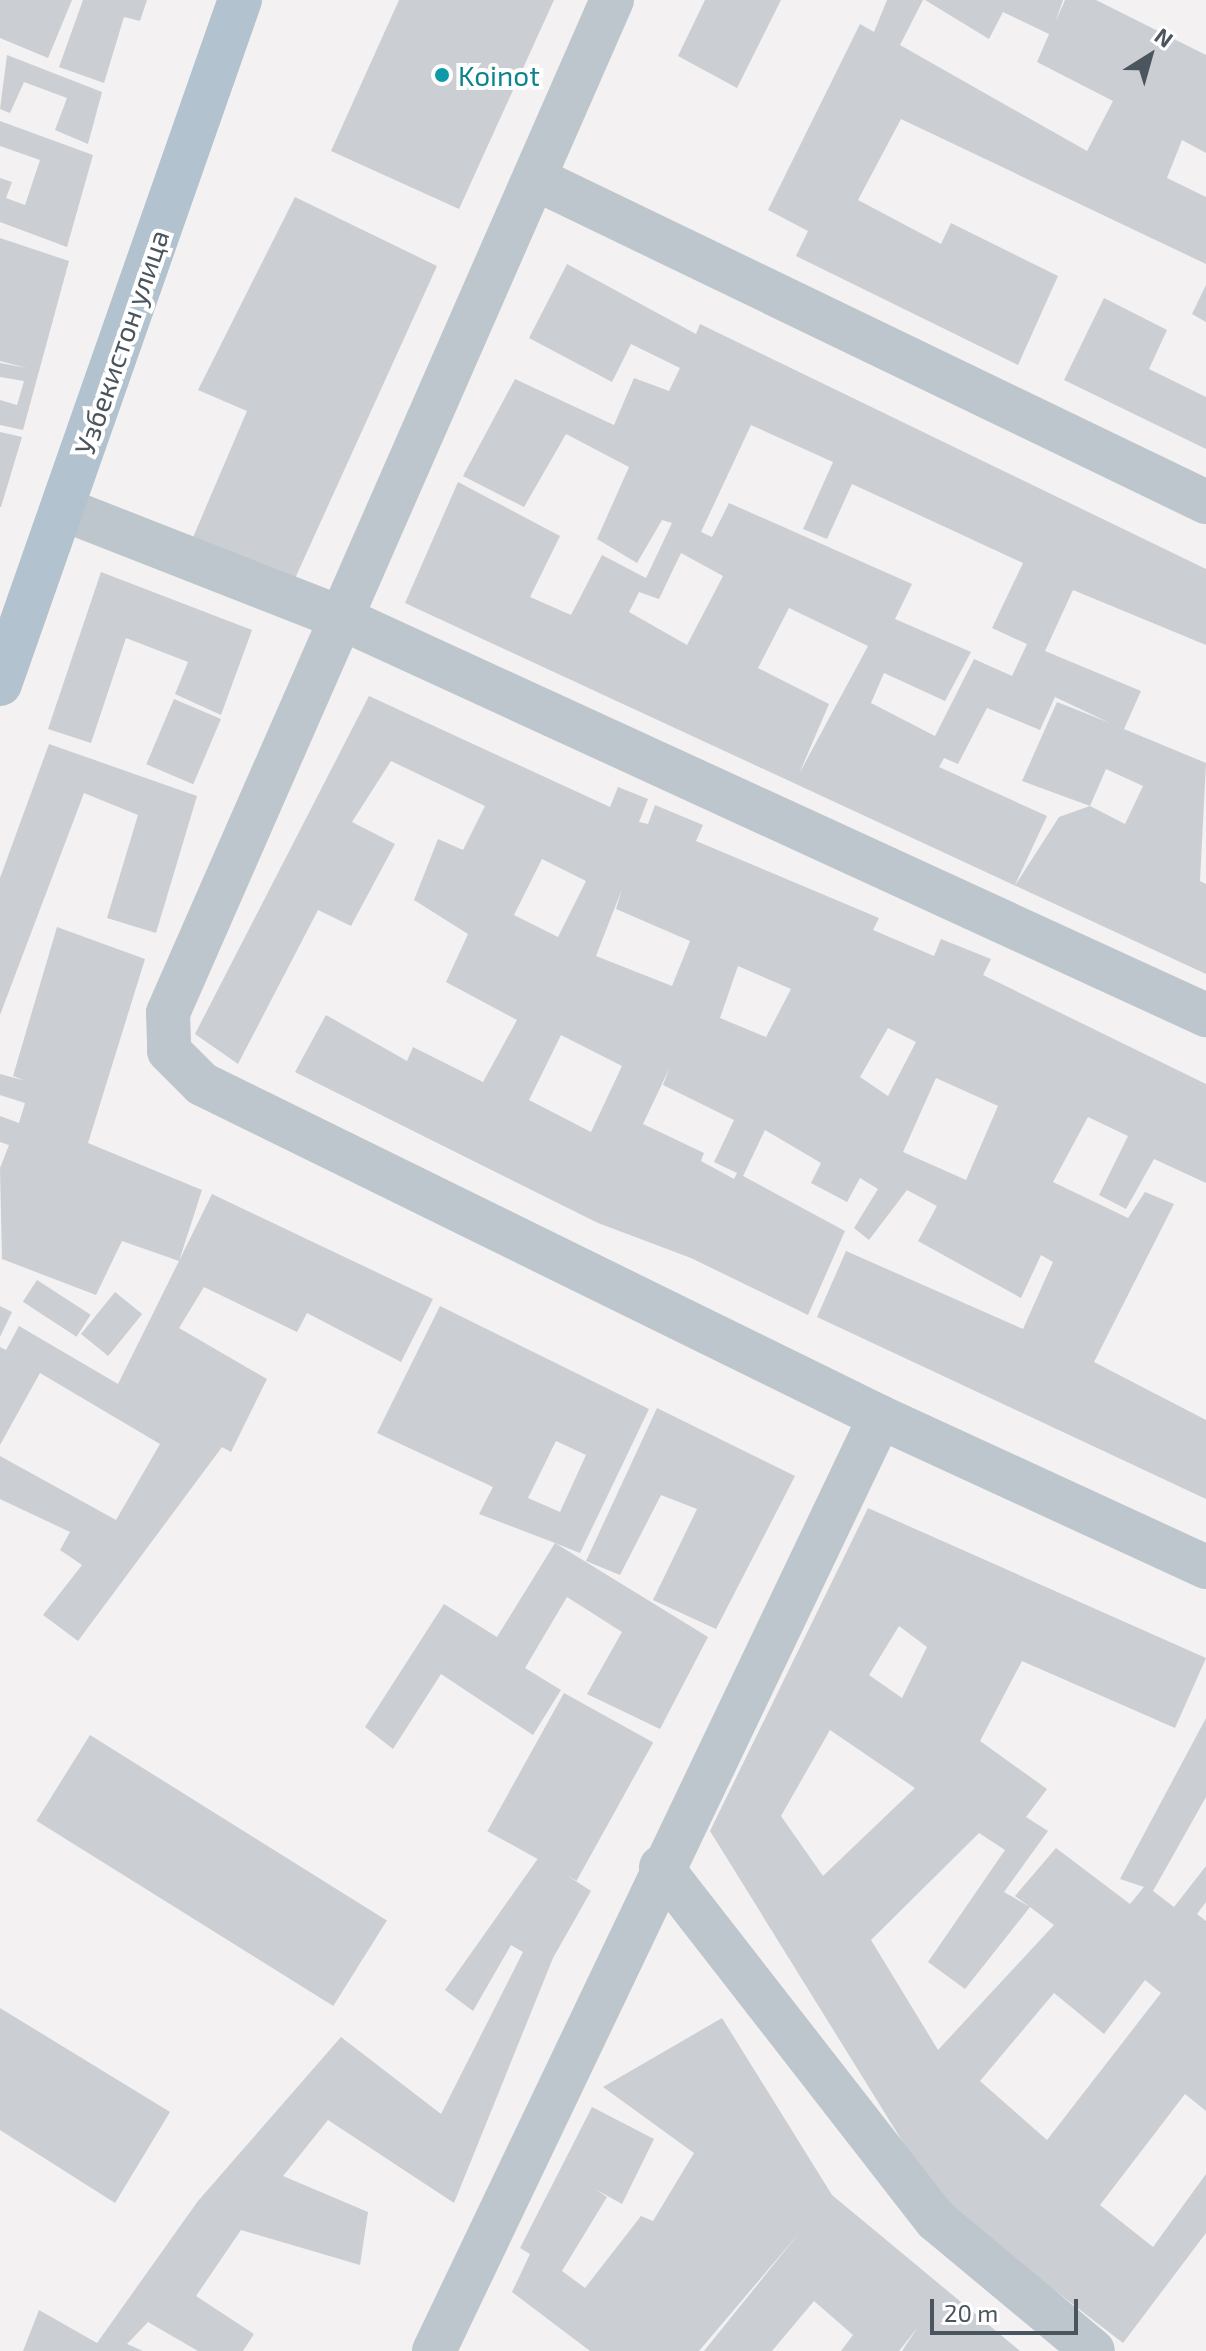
<!DOCTYPE html>
<html>
<head>
<meta charset="utf-8">
<style>
	body { margin:0 }
	#map { position:relative; width:1206px; height:2351px; overflow:hidden; background:#f3f1f1; font-family:"Exo 2",sans-serif }
	div>[style] { position:absolute }
	.building>* { inset:0; background:#cbced3; transform-origin:0 0 }
	.minor>* { height:44px; margin:-22px; padding:0 22px; transform-origin:22px; border-radius:22px; background:#bdc6cc }
	.major>* { height:44px; margin:-22px; padding:0 22px; transform-origin:22px; border-radius:22px; background:#b2c2ce }
	.dots>* { width:22px; height:22px; translate:-50% -50%; box-sizing:border-box; border:4px solid #fff; border-radius:50% }
	span { translate:-50% -50%; white-space:nowrap; text-align:center; line-height:1.15; -webkit-text-stroke:8px #fff; paint-order:stroke }
	.culture-label { font-size:28px; color:#0d838f }
	.left { translate:0 -50%; text-align:left }
	.street-label { font-size:28px; color:#4a555d }
	.north { position:absolute; left:1110px; top:16px; width:80px; height:80px; -webkit-text-stroke:6px #fff; paint-order:stroke; rotate:37deg; font-size:22px; font-weight:700; line-height:32px; text-align:center; color:#4a555d }
	.north::after { content:''; display:block; margin:auto; width:28px; height:36px; background:#4a555d; clip-path:polygon(50% 0,100% 100%,50% 72%,0 100%) }
	.scale { position:absolute; left:930px; top:2299px; width:148px; height:36px; box-sizing:border-box; border:4px solid #4a555d; border-top:0; padding-left:10px; font-size:24px; line-height:28px; white-space:nowrap; color:#4a555d; -webkit-text-stroke:6px #fff; paint-order:stroke }
</style>
</head>
<body>
<div id="map">
	<div class="building">
		<i style="clip-path:polygon(0 0,72px 0,48px 58px,0 38px)"></i>
		<i style="clip-path:polygon(83px 0,147px 0,140px 21px,124px 17px,104px 83px,59px 67px)"></i>
		<i style="clip-path:polygon(399px 0,554px 0,459px 209px,331px 151px)"></i>
		<i style="clip-path:polygon(705px 0,781px 0,737px 88px,678px 56px)"></i>
		<i style="clip-path:polygon(887px 0,923px 0,900px 45px,1087px 151px,1113px 101px,1037px 62px,1049px 34px,1003px 12px,989px 39px,925px 0,1063px 0,1055px 23px,1065px 0,1096px 0,1206px 55px,1206px 153px,1182px 140px,1167px 178px,1206px 197px,1206px 264px,901px 119px,858px 200px,941px 244px,951px 223px,1058px 276px,1018px 365px,796px 256px,808px 231px,768px 210px,860px 24px,874px 32px)"></i>
		<i style="clip-path:polygon(7px 55px,102px 92px,88px 144px,55px 130px,67px 98px,24px 82px,10px 113px,0 109px)"></i>
		<i style="clip-path:polygon(0 121px,93px 155px,67px 247px,0 222px,0 178px,12px 182px,6px 198px,25px 205px,40px 160px,0 146px)"></i>
		<i style="clip-path:polygon(295px 197px,437px 266px,287px 596px,185px 556px,247px 411px,198px 390px)"></i>
		<i style="clip-path:polygon(0 238px,69px 261px,23px 430px,0 425px,0 400px,17px 405px,24px 381px,0 377px,0 363px,27px 368px,0 361px)"></i>
		<i style="clip-path:polygon(evenodd,567px 264px,696px 334px,700px 324px,1206px 569px,1206px 645px,1073px 590px,1045px 651px,1141px 691px,1124px 729px,1206px 763px,1200px 881px,1206px 884px,1206px 974px,405px 603px,458px 482px,560px 536px,530px 597px,571px 615px,602px 555px,646px 578px,672px 523px,662px 520px,637px 563px,597px 539px,629px 467px,566px 434px,524px 507px,463px 476px,515px 379px,614px 425px,634px 378px,669px 391px,680px 368px,631px 344px,612px 382px,529px 338px,567px 264px,751px 425px,833px 462px,803px 529px,827px 539px,852px 484px,1023px 563px,992px 628px,1027px 644px,1012px 676px,974px 659px,935px 736px,871px 703px,884px 673px,945px 701px,971px 652px,895px 619px,912px 584px,729px 503px,712px 537px,701px 532px,751px 425px,567px 264px,681px 553px,723px 576px,687px 645px,629px 612px,639px 592px,659px 599px,681px 553px,567px 264px,789px 608px,868px 646px,799px 774px,829px 704px,758px 668px,789px 608px,567px 264px,1055px 697px,1110px 723px,1057px 702px,1022px 781px,1090px 806px,1059px 817px,1014px 887px,1047px 816px,939px 767px,944px 758px,958px 764px,987px 708px,1040px 730px,1055px 697px,567px 264px,1106px 769px,1143px 786px,1125px 824px,1090px 806px,1106px 769px)"></i>
		<i style="clip-path:polygon(1206px 285px,1206px 322px,1192px 314px)"></i>
		<i style="clip-path:polygon(1104px 298px,1167px 330px,1149px 369px,1206px 397px,1206px 449px,1064px 380px)"></i>
		<i style="clip-path:polygon(0 432px,22px 437px,1px 507px,0 507px)"></i>
		<i style="clip-path:polygon(101px 572px,252px 630px,221px 715px,175px 694px,188px 662px,126px 638px,91px 743px,48px 729px)"></i>
		<i style="clip-path:polygon(evenodd,369px 696px,610px 807px,618px 787px,648px 799px,639px 822px,648px 824px,655px 805px,703px 825px,696px 841px,879px 918px,873px 930px,934px 956px,941px 939px,991px 959px,983px 975px,1206px 1084px,1206px 1183px,1154px 1159px,1126px 1209px,1099px 1195px,1128px 1136px,1088px 1117px,1053px 1182px,1128px 1218px,1145px 1192px,1174px 1204px,1094px 1362px,1206px 1420px,1206px 1499px,817px 1317px,846px 1251px,1023px 1329px,1053px 1262px,1041px 1255px,1021px 1298px,918px 1241px,937px 1206px,907px 1190px,869px 1240px,854px 1228px,878px 1189px,860px 1178px,847px 1202px,811px 1183px,821px 1163px,765px 1130px,743px 1176px,845px 1231px,808px 1315px,691px 1258px,598px 1223px,295px 1072px,326px 1015px,407px 1061px,413px 1047px,483px 1082px,517px 1020px,446px 982px,468px 934px,414px 900px,438px 839px,463px 850px,485px 806px,391px 761px,352px 822px,395px 844px,351px 926px,318px 910px,238px 1064px,195px 1034px,369px 696px,542px 859px,586px 881px,558px 937px,514px 915px,542px 859px,369px 696px,622px 889px,616px 909px,690px 941px,672px 986px,596px 956px,622px 889px,369px 696px,738px 966px,791px 989px,766px 1037px,720px 1018px,738px 966px,369px 696px,888px 1028px,916px 1042px,888px 1096px,860px 1077px,888px 1028px,369px 696px,561px 1035px,622px 1066px,591px 1132px,529px 1100px,561px 1035px,369px 696px,670px 1067px,663px 1085px,734px 1120px,714px 1162px,737px 1173px,734px 1179px,701px 1161px,704px 1153px,643px 1124px,670px 1067px,369px 696px,936px 1078px,998px 1106px,966px 1180px,903px 1152px,936px 1078px)"></i>
		<i style="left:174px;top:699px;width:51px;height:71px;rotate:23deg"></i>
		<i style="clip-path:polygon(49px 744px,197px 796px,156px 933px,107px 918px,138px 815px,84px 793px,0 1015px,0 878px)"></i>
		<i style="clip-path:polygon(57px 927px,145px 959px,88px 1143px,202px 1190px,179px 1261px,212px 1194px,433px 1299px,401px 1362px,307px 1313px,297px 1332px,204px 1287px,179px 1328px,267px 1379px,231px 1452px,222px 1447px,78px 1641px,43px 1615px,82px 1565px,60px 1550px,70px 1532px,0 1499px,0 1456px,116px 1520px,160px 1444px,40px 1373px,0 1445px,0 1347px,6px 1350px,19px 1326px,118px 1384px,179px 1261px,122px 1241px,96px 1295px,2px 1259px,0 1168px,9px 1145px,0 1142px,0 1116px,19px 1123px,25px 1103px,0 1095px,0 1074px,26px 1081px,13px 1076px)"></i>
		<i style="left:37px;top:1280px;width:64px;height:26px;rotate:33deg"></i>
		<i style="left:115px;top:1292px;width:35px;height:54px;rotate:39deg"></i>
		<i style="clip-path:polygon(0 1306px,12px 1312px,0 1337px)"></i>
		<i style="clip-path:polygon(evenodd,440px 1306px,649px 1409px,580px 1553px,555px 1543px,708px 1637px,660px 1729px,587px 1694px,622px 1632px,567px 1597px,525px 1668px,561px 1690px,533px 1735px,441px 1674px,393px 1749px,365px 1727px,444px 1604px,497px 1637px,555px 1543px,479px 1514px,493px 1487px,377px 1433px,440px 1306px,556px 1441px,586px 1455px,560px 1512px,528px 1498px,556px 1441px)"></i>
		<i style="clip-path:polygon(657px 1408px,795px 1476px,716px 1629px,653px 1600px,697px 1509px,661px 1495px,620px 1575px,586px 1561px)"></i>
		<i style="clip-path:polygon(evenodd,868px 1508px,1206px 1658px,1175px 1728px,1022px 1661px,980px 1741px,1047px 1789px,1026px 1817px,1048px 1831px,1004px 1892px,1030px 1907px,1015px 1896px,1056px 1848px,1130px 1904px,1144px 1887px,1120px 1879px,1206px 1718px,1206px 1797px,1153px 1891px,1174px 1907px,1206px 1866px,1206px 1902px,1197px 1914px,1206px 1921px,1206px 2111px,1185px 2094px,1100px 2205px,1153px 2247px,1206px 2174px,1206px 2233px,1123px 2343px,940px 2202px,710px 1831px,868px 1508px,899px 1626px,927px 1647px,902px 1698px,869px 1675px,899px 1626px,868px 1508px,830px 1730px,915px 1788px,823px 1876px,781px 1816px,830px 1730px,868px 1508px,979px 1833px,1005px 1850px,928px 1962px,965px 1989px,1030px 1907px,1054px 1925px,938px 2050px,871px 1940px,979px 1833px,868px 1508px,1145px 1980px,1161px 1993px,1047px 2140px,980px 2081px,1054px 1993px,1104px 2034px,1145px 1980px)"></i>
		<i style="left:564px;top:1693px;width:102px;height:158px;rotate:29deg"></i>
		<i style="left:90px;top:1735px;width:350px;height:101px;rotate:32deg"></i>
		<i style="clip-path:polygon(539px 1857px,591px 1891px,553px 1958px,454px 2203px,328px 2120px,283px 2176px,368px 2212px,360px 2265px,241px 2230px,196px 2296px,254px 2334px,243px 2351px,198px 2351px,148px 2322px,127px 2344px,143px 2351px,23px 2351px,39px 2310px,97px 2343px,198px 2201px,341px 2037px,441px 2114px,523px 1952px,511px 1945px,473px 2011px,445px 1990px)"></i>
		<i style="clip-path:polygon(0 2008px,170px 2112px,115px 2203px,0 2130px)"></i>
		<i style="clip-path:polygon(722px 2018px,832px 2195px,1020px 2351px,902px 2351px,918px 2327px,899px 2351px,841px 2351px,853px 2335px,814px 2301px,772px 2351px,704px 2351px,800px 2232px,699px 2351px,590px 2351px,512px 2292px,530px 2254px,520px 2248px,592px 2107px,654px 2139px,622px 2204px,595px 2189px,607px 2197px,562px 2271px,585px 2288px,641px 2216px,653px 2221px,694px 2153px,603px 2087px)"></i>
	</div>
	<div class="minor">
		<i style="left:612px;top:0;width:1106px;rotate:113.67deg"></i>
		<i style="left:168px;top:1013px;width:38px;rotate:88deg"></i>
		<i style="left:169px;top:1051px;width:47px;rotate:45deg"></i>
		<i style="left:202px;top:1084px;width:755px;rotate:26.16deg"></i>
		<i style="left:880px;top:1417px;width:359px;rotate:24.7deg"></i>
		<i style="left:536px;top:179px;width:744px;rotate:25.74deg"></i>
		<i style="left:63px;top:509px;width:301px;rotate:21.4deg"></i>
		<i style="left:343px;top:619px;width:950px;rotate:24.65deg"></i>
		<i style="left:661px;top:1867px;width:447px;rotate:52.1deg"></i>
		<i style="left:936px;top:2220px;width:204px;rotate:39.8deg"></i>
		<i style="left:434px;top:2351px;width:1035px;rotate:-64.47deg"></i>
	</div>
	<div class="major">
		<i style="left:0;top:684px;width:725px;rotate:-70.67deg"></i>
	</div>
	<div class="dots">
		<i style="left:442px;top:75px;background:#0f9aa8"></i>
	</div>
	<div class="culture-label">
		<span class="left" style="left:458px;top:75px">Koinot</span>
	</div>
	<div class="street-label">
		<span style="left:121px;top:342px;rotate:-71deg">Узбекистон улица</span>
	</div>
	<div class="north">N</div>
	<div class="scale">20 m</div>
</div>
</body>
</html>
